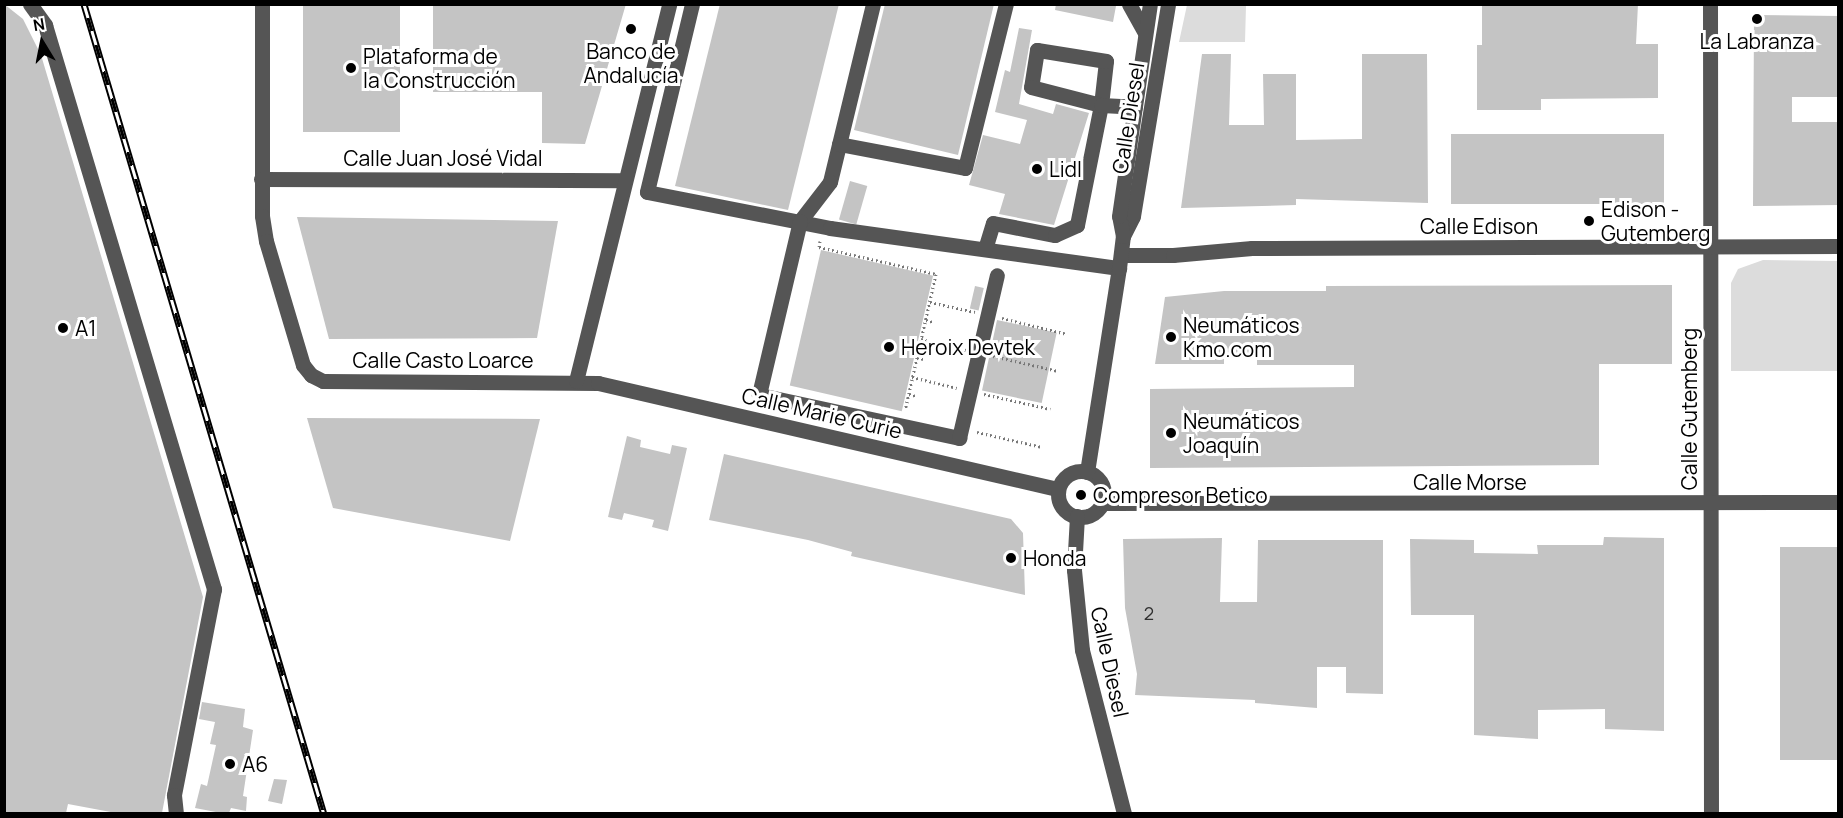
<!DOCTYPE html>
<html>
<head>
<meta charset="utf-8">
<style>
	body { margin:0 }
	#map { position:relative; width:1843px; height:818px; overflow:hidden; background:#fff; font-family:Manrope,sans-serif }
	div>[style] { position:absolute }
	.green>* { inset:0; background:#dcdcdc }
	.building>* { inset:0; background:#c4c4c4; transform-origin:0 0 }
	.path>* { height:3px; margin-top:-1.5px; transform-origin:0; background:repeating-linear-gradient(90deg,#777 0 1.5px,transparent 0 4.5px) }
	.minor>* { height:15px; margin:-7.5px; padding:0 7.5px; transform-origin:7.5px; border-radius:7.5px; background:#555 }
	.minor>.ring { margin:-7.5px; padding:0; box-sizing:content-box; background:none; border:15px solid #555; border-radius:50% }
	.rail>* { height:7px; margin-top:-3.5px; transform-origin:0; background:repeating-linear-gradient(90deg,#fff 0 14px,#000 0 28px); box-sizing:border-box; border-block:2px solid #000 }
	.dots>* { width:16px; height:16px; translate:-50% -50%; box-sizing:border-box; border:3px solid #fff; border-radius:50% }
	span { translate:-50% -50%; white-space:nowrap; text-align:center; line-height:1.15; -webkit-text-stroke:6px #fff; paint-order:stroke }
	.number-label { font-size:18px; color:#313131 }
	.number-label span { -webkit-text-stroke-width:0 }
	.poi-label { font-size:21px; color:#000 }
	.left { translate:0 -50%; text-align:left }
	.street-label { font-size:21px; color:#000 }
	.frame { position:absolute; inset:0; border:6px solid #000; pointer-events:none }
	.north { position:absolute; left:12px; top:12px; width:60px; height:60px; -webkit-text-stroke:4px #fff; paint-order:stroke; rotate:350deg; font-size:16px; font-weight:700; line-height:24px; text-align:center; color:#000 }
	.north::after { content:''; display:block; margin:auto; width:21px; height:27px; background:#000; clip-path:polygon(50% 0,100% 100%,50% 72%,0 100%) }
</style>
</head>
<body>
<div id="map">
	<div class="green">
		<i style="clip-path:polygon(1187px 5px,1187px 4px,1298px 5px,1246px 6px,1245px 42px,1179px 42px)"></i>
		<i style="clip-path:polygon(1763px 260px,1838px 261px,1838px 371px,1731px 371px,1731px 283px,1738px 269px)"></i>
	</div>
	<div class="building">
		<i style="clip-path:polygon(4px 4px,23px 19px,41px 55px,203px 597px,162px 813px,116px 813px,68px 804px,66px 813px,4px 813px)"></i>
		<i style="left:303px;top:4px;width:97px;height:128px"></i>
		<i style="clip-path:polygon(433px 4px,626px 4px,585px 144px,542px 143px,542px 92px,433px 92px)"></i>
		<i style="clip-path:polygon(720px 4px,839px 4px,788px 210px,675px 186px)"></i>
		<i style="clip-path:polygon(885px 4px,994px 4px,958px 155px,854px 130px)"></i>
		<i style="clip-path:polygon(1056px 4px,1106px 4px,1116px 6px,1113px 22px,1055px 10px)"></i>
		<i style="clip-path:polygon(1482px 4px,1638px 4px,1636px 44px,1658px 44px,1658px 98px,1541px 99px,1541px 110px,1477px 110px,1477px 45px,1482px 45px)"></i>
		<i style="clip-path:polygon(1754px 15px,1839px 16px,1839px 97px,1792px 97px,1792px 122px,1839px 122px,1839px 205px,1753px 206px)"></i>
		<i style="clip-path:polygon(1019px 28px,1032px 30px,1019px 104px,1053px 114px,1056px 104px,1089px 113px,1054px 225px,999px 214px,1005px 194px,969px 185px,983px 135px,1020px 144px,1027px 120px,995px 112px,1005px 70px,1010px 72px)"></i>
		<i style="clip-path:polygon(1202px 54px,1231px 54px,1229px 125px,1264px 125px,1263px 74px,1296px 74px,1296px 140px,1362px 139px,1362px 54px,1427px 54px,1428px 203px,1296px 199px,1296px 205px,1181px 208px)"></i>
		<i style="left:1451px;top:134px;width:213px;height:70px"></i>
		<i style="left:850px;top:181px;width:18px;height:40px;rotate:16deg"></i>
		<i style="clip-path:polygon(297px 217px,558px 221px,537px 338px,329px 339px)"></i>
		<i style="left:821px;top:250px;width:115px;height:139px;rotate:13deg"></i>
		<i style="clip-path:polygon(1672px 285px,1672px 364px,1599px 364px,1599px 465px,1150px 468px,1150px 389px,1354px 387px,1354px 365px,1257px 365px,1257px 356px,1224px 356px,1224px 364px,1155px 364px,1165px 297px,1224px 291px,1326px 291px,1326px 286px)"></i>
		<i style="left:975px;top:286px;width:9px;height:23px;rotate:13deg"></i>
		<i style="left:997px;top:320px;width:61px;height:72px;rotate:12deg"></i>
		<i style="clip-path:polygon(307px 418px,540px 419px,510px 541px,333px 508px)"></i>
		<i style="clip-path:polygon(627px 436px,641px 440px,640px 447px,670px 454px,672px 445px,687px 448px,668px 531px,652px 527px,654px 520px,624px 513px,622px 520px,608px 517px)"></i>
		<i style="clip-path:polygon(724px 454px,1011px 519px,1023px 533px,1025px 595px,851px 556px,852px 552px,808px 540px,709px 520px)"></i>
		<i style="clip-path:polygon(1604px 537px,1664px 538px,1664px 731px,1605px 729px,1605px 709px,1538px 710px,1538px 739px,1474px 735px,1474px 615px,1411px 615px,1410px 539px,1474px 540px,1474px 553px,1538px 554px,1537px 545px,1603px 545px)"></i>
		<i style="clip-path:polygon(1222px 538px,1220px 602px,1257px 602px,1258px 540px,1383px 540px,1383px 694px,1346px 693px,1346px 667px,1317px 667px,1317px 708px,1255px 703px,1255px 700px,1135px 695px,1137px 674px,1125px 608px,1123px 539px)"></i>
		<i style="left:1839px;top:547px;width:213px;height:59px;rotate:90deg"></i>
		<i style="clip-path:polygon(202px 702px,245px 709px,243px 727px,253px 730px,243px 796px,247px 797px,246px 811px,231px 808px,229px 813px,221px 813px,195px 808px,201px 784px,207px 786px,216px 745px,210px 744px,215px 722px,199px 719px)"></i>
		<i style="clip-path:polygon(274px 779px,287px 780px,282px 804px,268px 801px)"></i>
	</div>
	<div class="path">
		<i style="left:820px;top:241px;width:6px;rotate:99deg"></i>
		<i style="left:819px;top:247px;width:120px;rotate:13deg"></i>
		<i style="left:936px;top:274px;width:139px;rotate:102.8deg"></i>
		<i style="left:930px;top:302px;width:46px;rotate:12.5deg"></i>
		<i style="left:1002px;top:318px;width:67px;rotate:13.8deg"></i>
		<i style="left:926px;top:320px;width:7px;rotate:16deg"></i>
		<i style="left:921px;top:339px;width:46px;rotate:13.7deg"></i>
		<i style="left:993px;top:356px;width:67px;rotate:13deg"></i>
		<i style="left:917px;top:358px;width:8px;rotate:7deg"></i>
		<i style="left:912px;top:377px;width:46px;rotate:13.7deg"></i>
		<i style="left:909px;top:394px;width:7px;rotate:16deg"></i>
		<i style="left:984px;top:394px;width:68px;rotate:12.8deg"></i>
		<i style="left:977px;top:432px;width:67px;rotate:13deg"></i>
	</div>
	<div class="minor">
		<i style="left:30px;top:4px;width:26px;rotate:54deg"></i>
		<i style="left:45px;top:25px;width:589px;rotate:73.32deg"></i>
		<i style="left:214px;top:589px;width:210px;rotate:101deg"></i>
		<i style="left:174px;top:795px;width:19px;rotate:84deg"></i>
		<i style="left:262px;top:4px;width:212px;rotate:90deg"></i>
		<i style="left:262px;top:216px;width:25px;rotate:81deg"></i>
		<i style="left:266px;top:241px;width:129px;rotate:73.4deg"></i>
		<i style="left:303px;top:365px;width:13px;rotate:51deg"></i>
		<i style="left:311px;top:375px;width:13px;rotate:27deg"></i>
		<i style="left:323px;top:381px;width:275px;rotate:0.4deg"></i>
		<i style="left:598px;top:383px;width:472px;rotate:13deg"></i>
		<i style="left:692px;top:4px;width:193px;rotate:103.5deg"></i>
		<i style="left:647px;top:192px;width:187px;rotate:11.1deg"></i>
		<i style="left:830px;top:228px;width:292px;rotate:7.9deg"></i>
		<i style="left:873px;top:4px;width:183px;rotate:103.6deg"></i>
		<i style="left:830px;top:182px;width:49px;rotate:127.6deg"></i>
		<i style="left:800px;top:221px;width:179px;rotate:103.3deg"></i>
		<i style="left:759px;top:395px;width:205px;rotate:12.1deg"></i>
		<i style="left:959px;top:438px;width:167px;rotate:-76.9deg"></i>
		<i style="left:1129px;top:4px;width:33px;rotate:61deg"></i>
		<i style="left:1710px;top:4px;width:810px;rotate:89.93deg"></i>
		<i style="left:839px;top:144px;width:128px;rotate:10.8deg"></i>
		<i style="left:965px;top:168px;width:169px;rotate:-76deg"></i>
		<i style="left:261px;top:179px;width:364px;rotate:0.2deg"></i>
		<i style="left:1123px;top:236px;width:22px;rotate:-63deg"></i>
		<i style="left:1133px;top:216px;width:215px;rotate:-80.6deg"></i>
		<i style="left:985px;top:249px;width:27px;rotate:-73deg"></i>
		<i style="left:993px;top:223px;width:63px;rotate:11deg"></i>
		<i style="left:1055px;top:235px;width:24px;rotate:-24deg"></i>
		<i style="left:1077px;top:225px;width:122px;rotate:-78.7deg"></i>
		<i style="left:1101px;top:105px;width:44px;rotate:-83.5deg"></i>
		<i style="left:1106px;top:61px;width:70px;rotate:-170.9deg"></i>
		<i style="left:1037px;top:50px;width:37px;rotate:99deg"></i>
		<i style="left:1031px;top:87px;width:72px;rotate:14.4deg"></i>
		<i style="left:1101px;top:105px;width:34px;rotate:3deg"></i>
		<i style="left:1121px;top:255px;width:52px"></i>
		<i style="left:1173px;top:255px;width:79px;rotate:-5.1deg"></i>
		<i style="left:1252px;top:248px;width:586px;rotate:-0.2deg"></i>
		<i style="left:576px;top:381px;width:388px;rotate:-76.1deg"></i>
		<i class="ring" style="left:1058px;top:471px;width:31px;height:31px"></i>
		<i style="left:1087px;top:472px;width:206px;rotate:-81.1deg"></i>
		<i style="left:1119px;top:268px;width:32px;rotate:-83deg"></i>
		<i style="left:1123px;top:236px;width:20px;rotate:-101deg"></i>
		<i style="left:1119px;top:216px;width:214px;rotate:-81.7deg"></i>
		<i style="left:1102px;top:503px;width:736px;rotate:-0.08deg"></i>
		<i style="left:1077px;top:516px;width:54px;rotate:93.2deg"></i>
		<i style="left:1074px;top:570px;width:80px;rotate:84.3deg"></i>
		<i style="left:1082px;top:650px;width:169px;rotate:75.6deg"></i>
	</div>
	<div class="rail">
		<i style="left:84px;top:4px;width:845px;rotate:73.5deg"></i>
	</div>
	<div class="dots">
		<i style="left:1757px;top:19px;background:#000"></i>
		<i style="left:631px;top:29px;background:#000"></i>
		<i style="left:351px;top:68px;background:#000"></i>
		<i style="left:1037px;top:169px;background:#000"></i>
		<i style="left:1589px;top:221px;background:#000"></i>
		<i style="left:63px;top:328px;background:#000"></i>
		<i style="left:1171px;top:337px;background:#000"></i>
		<i style="left:889px;top:347px;background:#000"></i>
		<i style="left:1171px;top:433px;background:#000"></i>
		<i style="left:1081px;top:495px;background:#000"></i>
		<i style="left:1011px;top:558px;background:#000"></i>
		<i style="left:230px;top:764px;background:#000"></i>
	</div>
	<div class="number-label">
		<span style="left:1149px;top:613px">2</span>
	</div>
	<div class="poi-label">
		<span style="left:1757px;top:41px">La Labranza</span>
		<span style="left:631px;top:63px">Banco de<br>Andalucía</span>
		<span class="left" style="left:363px;top:68px">Plataforma de<br>la Construcción</span>
		<span class="left" style="left:1049px;top:169px">Lidl</span>
		<span class="left" style="left:1601px;top:221px">Edison -<br>Gutemberg</span>
		<span class="left" style="left:1183px;top:337px">Neumáticos<br>Kmo.com</span>
		<span class="left" style="left:75px;top:328px">A1</span>
		<span class="left" style="left:901px;top:347px">Heroix Devtek</span>
		<span class="left" style="left:1183px;top:433px">Neumáticos<br>Joaquín</span>
		<span class="left" style="left:1093px;top:495px">Compresor Betico</span>
		<span class="left" style="left:1023px;top:558px">Honda</span>
		<span class="left" style="left:242px;top:764px">A6</span>
	</div>
	<div class="street-label">
		<span style="left:1128px;top:118px;rotate:-81deg">Calle Diesel</span>
		<span style="left:443px;top:158px">Calle Juan José Vidal</span>
		<span style="left:1479px;top:226px">Calle Edison</span>
		<span style="left:443px;top:360px">Calle Casto Loarce</span>
		<span style="left:1689px;top:409px;rotate:-90deg">Calle Gutemberg</span>
		<span style="left:822px;top:413px;rotate:13deg">Calle Marie Curie</span>
		<span style="left:1470px;top:482px">Calle Morse</span>
		<span style="left:1110px;top:662px;rotate:78deg">Calle Diesel</span>
	</div>
	<div class="frame"></div>
	<div class="north">N</div>
</div>
</body>
</html>
